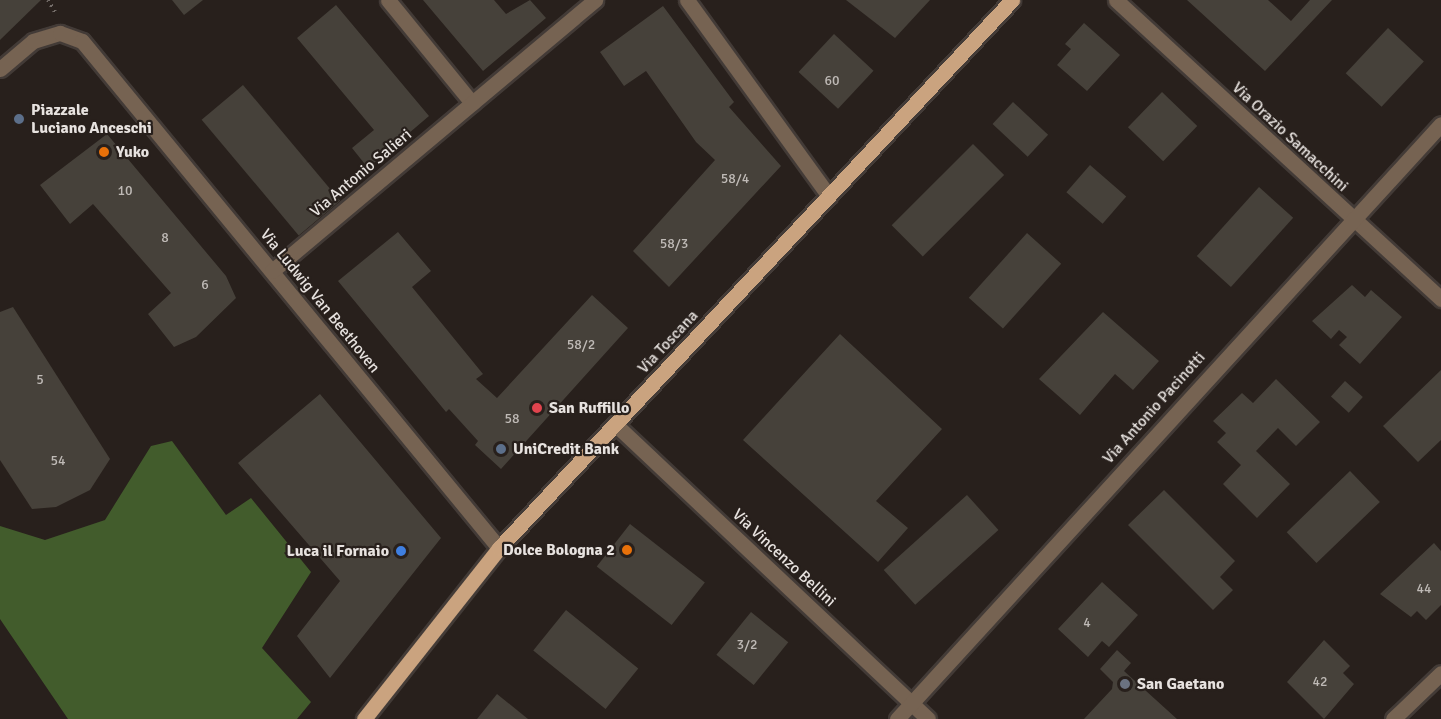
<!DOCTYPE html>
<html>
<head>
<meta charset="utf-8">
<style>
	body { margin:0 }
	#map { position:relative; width:1441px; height:719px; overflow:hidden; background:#28201c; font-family:Signika,sans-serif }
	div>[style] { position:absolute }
	.forest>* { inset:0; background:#425c2c }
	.building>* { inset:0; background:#46413a; transform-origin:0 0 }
	.path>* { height:4px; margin-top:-2px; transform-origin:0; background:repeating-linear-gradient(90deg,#736c68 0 1.5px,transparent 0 6px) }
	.roads { filter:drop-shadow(2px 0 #433b37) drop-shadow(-2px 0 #433b37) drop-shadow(0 2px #433b37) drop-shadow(0 -2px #433b37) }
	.street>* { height:15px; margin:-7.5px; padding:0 7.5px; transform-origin:7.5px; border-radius:7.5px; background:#766352 }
	.primary>* { height:15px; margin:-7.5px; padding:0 7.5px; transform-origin:7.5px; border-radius:7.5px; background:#caa37f }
	.dots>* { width:16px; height:16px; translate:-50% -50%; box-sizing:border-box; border:3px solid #28201c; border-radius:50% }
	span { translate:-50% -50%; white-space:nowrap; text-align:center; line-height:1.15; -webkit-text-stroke:4.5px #28201c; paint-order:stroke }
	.number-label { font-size:14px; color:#bfbab6 }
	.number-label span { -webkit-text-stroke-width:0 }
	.poi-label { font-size:16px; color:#e7e2df; font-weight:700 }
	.left { translate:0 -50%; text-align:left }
	.right { translate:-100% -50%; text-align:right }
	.street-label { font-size:16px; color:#e7e2df }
</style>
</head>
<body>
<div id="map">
	<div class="forest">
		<i style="clip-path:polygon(172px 441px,226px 515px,251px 498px,311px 572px,262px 648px,311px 702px,297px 719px,68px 719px,0 619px,0 526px,45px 540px,105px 520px,151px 446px)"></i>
	</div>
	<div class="building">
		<i style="clip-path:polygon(0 0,41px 0,0 40px)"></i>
		<i style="clip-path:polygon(172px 0,203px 0,184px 15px)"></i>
		<i style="clip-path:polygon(423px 0,494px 0,506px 14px,530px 0,546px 18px,483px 71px)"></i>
		<i style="clip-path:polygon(846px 0,930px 0,895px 38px)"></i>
		<i style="clip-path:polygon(1187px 0,1268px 0,1291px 21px,1310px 0,1332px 0,1265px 71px)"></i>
		<i style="clip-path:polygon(336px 5px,429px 116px,368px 168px,352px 148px,374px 130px,297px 38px)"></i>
		<i style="clip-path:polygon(663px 6px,734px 102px,729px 107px,781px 166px,669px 287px,633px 251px,715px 160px,696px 142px,646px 71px,624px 86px,600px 52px)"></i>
		<i style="clip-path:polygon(1084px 23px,1120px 55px,1087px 91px,1057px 65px,1071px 49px,1065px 44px)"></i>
		<i style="left:1388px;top:28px;width:49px;height:62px;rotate:43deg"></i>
		<i style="left:834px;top:34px;width:54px;height:52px;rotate:43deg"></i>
		<i style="left:243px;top:85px;width:151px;height:54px;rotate:50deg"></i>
		<i style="left:1162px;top:92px;width:49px;height:49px;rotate:44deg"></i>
		<i style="left:1013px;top:102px;width:48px;height:30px;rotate:43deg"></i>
		<i style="clip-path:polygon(107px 134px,226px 276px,236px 298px,196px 337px,174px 347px,148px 314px,171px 293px,93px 204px,70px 224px,40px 185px)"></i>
		<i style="left:973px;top:144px;width:44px;height:115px;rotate:45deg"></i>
		<i style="left:1090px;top:165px;width:48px;height:36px;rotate:41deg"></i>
		<i style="left:1259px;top:187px;width:46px;height:93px;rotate:42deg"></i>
		<i style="clip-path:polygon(398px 232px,431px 271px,412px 287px,483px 374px,476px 379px,497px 398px,592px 295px,628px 328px,501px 469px,475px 445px,478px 441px,449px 409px,446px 412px,338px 281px)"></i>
		<i style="left:1027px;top:233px;width:46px;height:87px;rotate:42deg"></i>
		<i style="clip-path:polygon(1352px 285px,1365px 297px,1371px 290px,1402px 317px,1360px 364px,1339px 345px,1347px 337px,1339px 330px,1331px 339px,1312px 321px)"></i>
		<i style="clip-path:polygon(13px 307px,110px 459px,90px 490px,56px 507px,32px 509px,0 460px,0 312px)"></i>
		<i style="clip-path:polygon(1103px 312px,1159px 361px,1133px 390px,1115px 374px,1080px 415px,1039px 379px)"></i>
		<i style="clip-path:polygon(840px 334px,942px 429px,876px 501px,908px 528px,878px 562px,743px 440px)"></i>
		<i style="clip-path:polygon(1441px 370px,1441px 440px,1418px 462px,1383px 426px)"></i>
		<i style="clip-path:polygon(1276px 379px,1320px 422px,1296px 446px,1278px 428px,1256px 451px,1290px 484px,1257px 518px,1223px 484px,1241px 465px,1217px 442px,1226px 433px,1213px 421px,1242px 393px,1253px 403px)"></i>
		<i style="left:1345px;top:381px;width:24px;height:21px;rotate:42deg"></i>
		<i style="clip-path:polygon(320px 394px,441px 538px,330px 678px,297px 636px,340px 581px,238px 463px)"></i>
		<i style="left:1350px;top:471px;width:43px;height:88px;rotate:46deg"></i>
		<i style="clip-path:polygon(1164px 490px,1235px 561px,1220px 577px,1233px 590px,1213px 610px,1128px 525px)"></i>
		<i style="left:967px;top:495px;width:47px;height:112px;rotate:48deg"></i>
		<i style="left:630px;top:524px;width:95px;height:54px;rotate:38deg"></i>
		<i style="clip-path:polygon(1434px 543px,1441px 551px,1441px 605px,1426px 620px,1417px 611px,1411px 617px,1380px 594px)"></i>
		<i style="clip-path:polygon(1102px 582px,1138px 615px,1109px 647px,1102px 641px,1088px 657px,1058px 629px)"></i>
		<i style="left:566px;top:610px;width:93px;height:52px;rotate:39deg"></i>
		<i style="left:751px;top:612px;width:48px;height:55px;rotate:39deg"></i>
		<i style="clip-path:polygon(1324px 640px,1350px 666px,1343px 673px,1354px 684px,1324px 719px,1287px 682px)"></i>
		<i style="clip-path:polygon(1117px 650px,1131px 663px,1124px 671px,1177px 719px,1084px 719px,1112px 689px,1113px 682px,1100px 669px)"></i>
		<i style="clip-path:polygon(497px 694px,528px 719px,477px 719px)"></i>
	</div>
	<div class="path">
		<i style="left:48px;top:0;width:14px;rotate:60deg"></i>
	</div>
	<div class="roads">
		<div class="street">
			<i style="left:388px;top:0;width:133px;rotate:50.8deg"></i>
			<i style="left:687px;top:0;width:242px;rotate:54.1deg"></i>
			<i style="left:1116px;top:0;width:442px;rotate:42.6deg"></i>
			<i style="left:0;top:69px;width:43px;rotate:-40.3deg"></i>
			<i style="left:33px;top:41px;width:28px;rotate:-17deg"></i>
			<i style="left:60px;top:33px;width:23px;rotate:20deg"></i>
			<i style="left:82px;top:41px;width:656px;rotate:50.56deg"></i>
			<i style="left:272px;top:271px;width:422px;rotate:-40deg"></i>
			<i style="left:615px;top:424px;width:430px;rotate:43.3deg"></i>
			<i style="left:897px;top:719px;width:806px;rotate:-47.56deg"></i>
			<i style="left:1393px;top:719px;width:66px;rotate:-43.8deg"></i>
		</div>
		<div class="primary">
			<i style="left:364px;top:719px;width:218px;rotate:-51.7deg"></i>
			<i style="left:499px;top:548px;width:751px;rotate:-46.89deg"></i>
		</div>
	</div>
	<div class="dots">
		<i style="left:19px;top:119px;background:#5c6f8a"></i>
		<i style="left:104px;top:152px;background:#e8710a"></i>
		<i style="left:537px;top:408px;background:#e0444e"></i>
		<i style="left:501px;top:449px;background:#5c6f8a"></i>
		<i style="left:627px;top:550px;background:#e8710a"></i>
		<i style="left:401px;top:551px;background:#3f7fe0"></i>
		<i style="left:1125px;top:684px;background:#6b7280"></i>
	</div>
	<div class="number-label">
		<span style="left:832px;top:81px">60</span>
		<span style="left:735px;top:179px">58/4</span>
		<span style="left:125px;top:191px">10</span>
		<span style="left:165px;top:238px">8</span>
		<span style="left:674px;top:244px">58/3</span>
		<span style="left:205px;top:285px">6</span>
		<span style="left:581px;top:345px">58/2</span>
		<span style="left:40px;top:380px">5</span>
		<span style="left:512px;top:419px">58</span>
		<span style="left:58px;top:461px">54</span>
		<span style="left:1424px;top:589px">44</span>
		<span style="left:1087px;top:623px">4</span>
		<span style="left:747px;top:645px">3/2</span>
		<span style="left:1320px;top:682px">42</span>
	</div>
	<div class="poi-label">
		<span class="left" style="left:31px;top:119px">Piazzale<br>Luciano Anceschi</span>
		<span class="left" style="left:116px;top:152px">Yuko</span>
		<span class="left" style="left:549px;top:408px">San Ruffillo</span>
		<span class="left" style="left:513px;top:449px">UniCredit Bank</span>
		<span class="right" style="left:615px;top:550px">Dolce Bologna 2</span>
		<span class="right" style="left:389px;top:551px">Luca il Fornaio</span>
		<span class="left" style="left:1137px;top:684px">San Gaetano</span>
	</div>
	<div class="street-label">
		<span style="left:1290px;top:137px;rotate:43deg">Via Orazio Samacchini</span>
		<span style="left:361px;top:173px;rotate:-40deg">Via Antonio Salieri</span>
		<span style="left:320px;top:301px;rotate:51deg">Via Ludwig Van Beethoven</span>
		<span style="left:668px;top:342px;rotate:-47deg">Via Toscana</span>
		<span style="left:1154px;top:408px;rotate:-48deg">Via Antonio Pacinotti</span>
		<span style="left:784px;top:558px;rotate:43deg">Via Vincenzo Bellini</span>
	</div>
</div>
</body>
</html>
